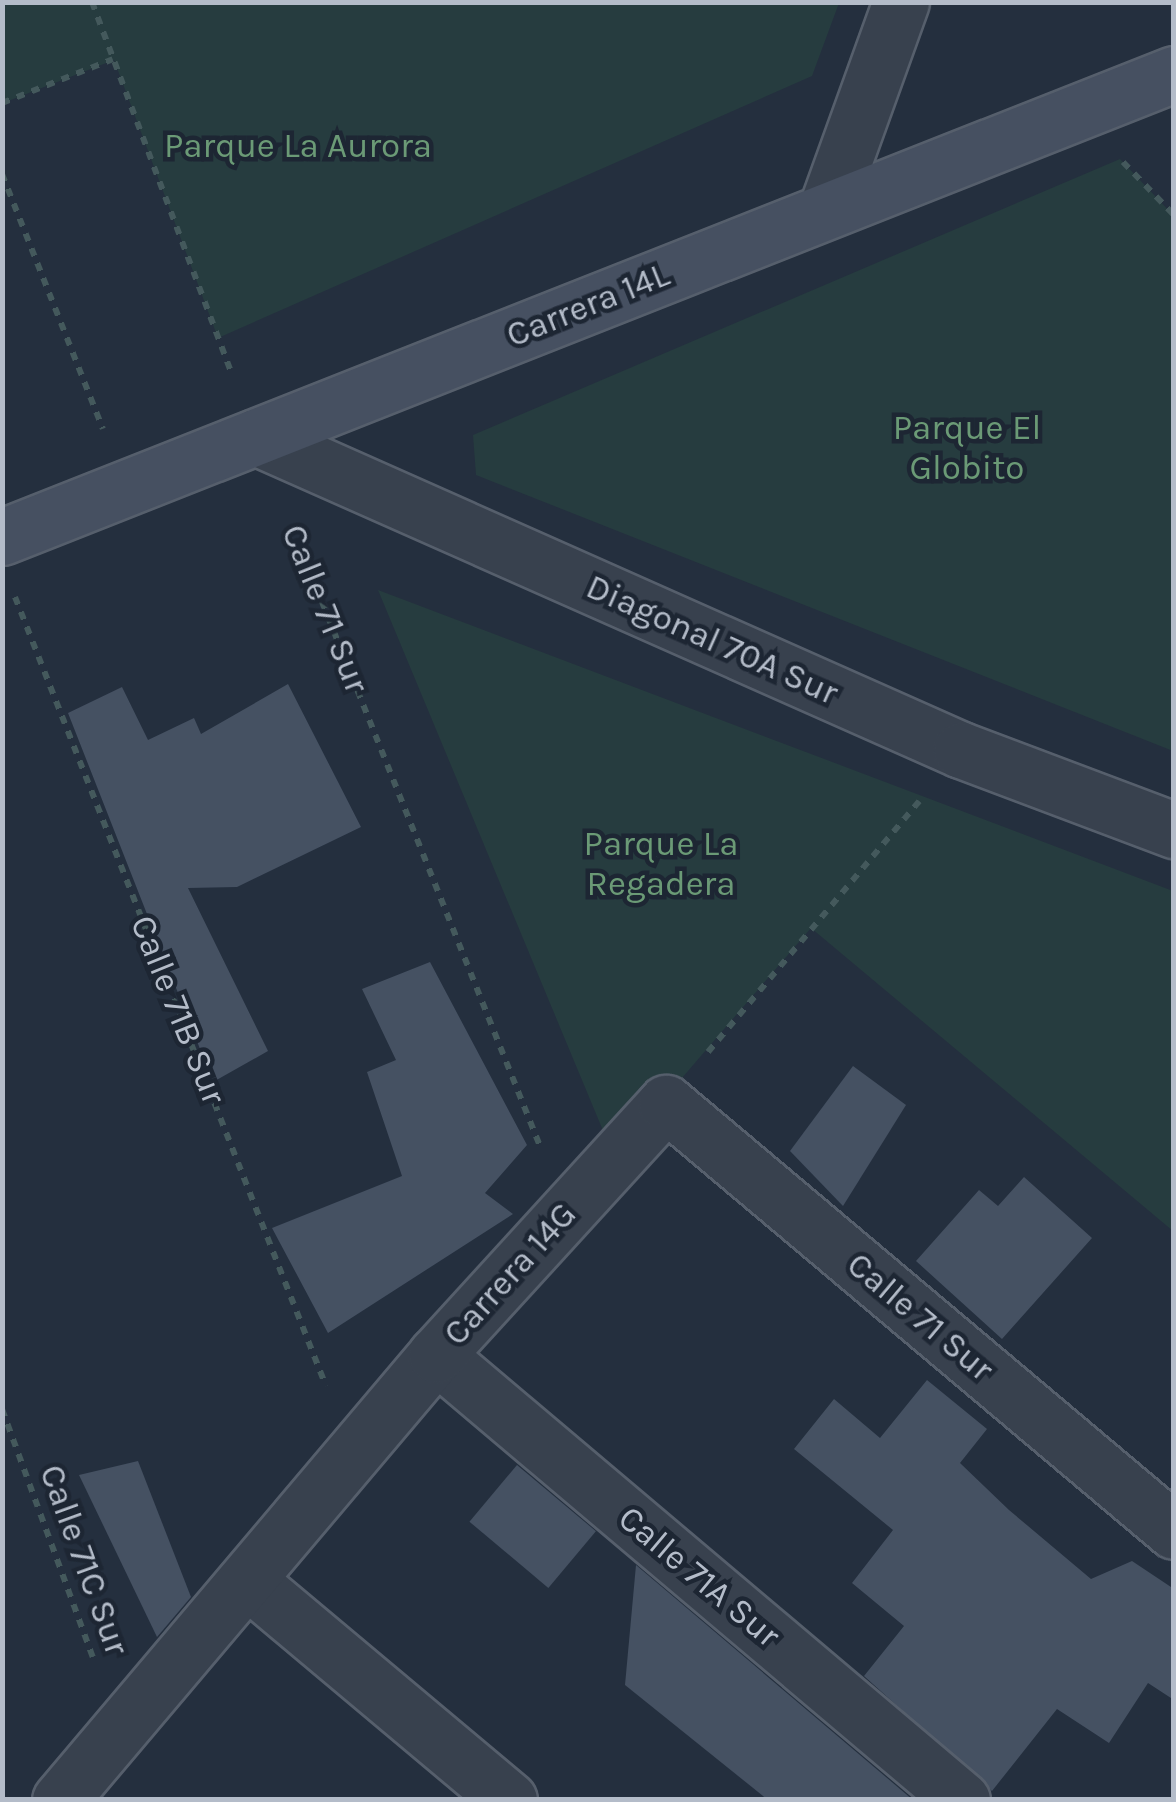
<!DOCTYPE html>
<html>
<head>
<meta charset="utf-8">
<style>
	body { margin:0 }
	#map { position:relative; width:1176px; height:1802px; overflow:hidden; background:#242f3e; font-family:Karla,sans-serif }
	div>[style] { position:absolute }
	.green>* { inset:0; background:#263c3f }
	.building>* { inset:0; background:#455162; transform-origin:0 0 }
	.path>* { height:6px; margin-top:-3px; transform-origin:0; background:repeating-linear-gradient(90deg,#44595c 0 8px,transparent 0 16px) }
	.roads { filter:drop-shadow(2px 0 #565f6c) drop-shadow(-2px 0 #565f6c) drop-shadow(0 2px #565f6c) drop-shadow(0 -2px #565f6c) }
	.street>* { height:55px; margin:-27.5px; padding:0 27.5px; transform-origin:27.5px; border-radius:27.5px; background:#38414e }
	.secondary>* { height:55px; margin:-27.5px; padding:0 27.5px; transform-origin:27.5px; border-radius:27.5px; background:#465061 }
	span { translate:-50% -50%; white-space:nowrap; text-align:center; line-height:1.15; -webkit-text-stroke:9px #1d2633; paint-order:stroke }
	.park-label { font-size:35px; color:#6b9a76 }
	.street-label { font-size:35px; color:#b4bcc9 }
	.frame { position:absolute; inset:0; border:5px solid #b4bcc9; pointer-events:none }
</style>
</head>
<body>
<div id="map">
	<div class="green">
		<i style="clip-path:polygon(3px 2px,839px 2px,839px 3px,812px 76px,218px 338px,114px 60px,3px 103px)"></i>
		<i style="clip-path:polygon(1120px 159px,1173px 215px,1173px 751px,476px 475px,473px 435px)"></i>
		<i style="clip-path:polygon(378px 590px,1173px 891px,1173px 1231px,811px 928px,614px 1157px)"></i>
	</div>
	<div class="building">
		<i style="clip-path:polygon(288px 684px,361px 827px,237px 887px,188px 888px,268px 1051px,213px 1082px,68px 713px,122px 687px,148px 740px,194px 718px,201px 734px)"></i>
		<i style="clip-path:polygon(430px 962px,527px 1145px,485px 1193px,513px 1214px,328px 1333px,272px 1228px,402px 1176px,367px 1072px,396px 1060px,362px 989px)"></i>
		<i style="clip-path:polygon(853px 1066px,906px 1105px,843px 1206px,790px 1151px)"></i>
		<i style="clip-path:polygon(1024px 1177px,1092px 1238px,1002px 1339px,916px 1261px,979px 1190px,998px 1206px)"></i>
		<i style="clip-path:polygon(927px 1380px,987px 1429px,960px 1463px,1009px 1510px,1091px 1579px,1132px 1561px,1174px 1589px,1174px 1700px,1148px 1683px,1109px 1743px,1057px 1709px,992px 1791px,864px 1676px,904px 1626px,852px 1583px,893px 1530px,794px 1449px,834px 1399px,880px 1438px)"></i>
		<i style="clip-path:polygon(138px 1461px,191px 1597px,157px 1637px,79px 1475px)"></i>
		<i style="left:517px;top:1465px;width:103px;height:74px;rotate:40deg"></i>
		<i style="clip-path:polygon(636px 1565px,913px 1800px,768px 1800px,625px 1685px)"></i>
	</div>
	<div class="path">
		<i style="left:92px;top:2px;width:398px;rotate:69.4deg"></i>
		<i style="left:2px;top:103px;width:119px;rotate:-21.6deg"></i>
		<i style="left:1123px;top:162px;width:74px;rotate:46.1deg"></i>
		<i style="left:2px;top:174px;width:274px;rotate:68.4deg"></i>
		<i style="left:292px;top:527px;width:667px;rotate:68.17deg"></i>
		<i style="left:15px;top:597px;width:848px;rotate:68.49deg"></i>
		<i style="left:708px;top:1052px;width:328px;rotate:-49.9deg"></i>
		<i style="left:2px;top:1409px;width:264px;rotate:69.9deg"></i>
	</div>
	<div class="roads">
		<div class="street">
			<i style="left:826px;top:210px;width:221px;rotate:-70.2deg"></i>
			<i style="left:256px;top:437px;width:771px;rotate:23.94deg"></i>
			<i style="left:961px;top:750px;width:228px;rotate:20.6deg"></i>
			<i style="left:436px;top:1355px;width:689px;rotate:40.23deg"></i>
			<i style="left:247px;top:1580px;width:342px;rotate:40deg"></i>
			<i style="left:60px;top:1800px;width:583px;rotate:-49.8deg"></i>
			<i style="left:436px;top:1355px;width:341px;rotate:-47.6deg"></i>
			<i style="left:666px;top:1103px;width:664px;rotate:40.11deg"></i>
		</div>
		<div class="secondary">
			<i style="left:2px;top:537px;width:1260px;rotate:-21.56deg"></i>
		</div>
	</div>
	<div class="park-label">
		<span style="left:298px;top:146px">Parque La Aurora</span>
		<span style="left:967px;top:448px">Parque El<br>Globito</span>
		<span style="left:661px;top:864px">Parque La<br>Regadera</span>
	</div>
	<div class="street-label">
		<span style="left:588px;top:305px;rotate:-22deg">Carrera 14L</span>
		<span style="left:325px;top:609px;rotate:68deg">Calle 71 Sur</span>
		<span style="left:712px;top:640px;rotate:24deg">Diagonal 70A Sur</span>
		<span style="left:178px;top:1010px;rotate:68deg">Calle 71B Sur</span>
		<span style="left:510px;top:1274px;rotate:-48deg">Carrera 14G</span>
		<span style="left:920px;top:1317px;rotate:40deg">Calle 71 Sur</span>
		<span style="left:84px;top:1560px;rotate:70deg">Calle 71C Sur</span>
		<span style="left:699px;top:1577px;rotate:40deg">Calle 71A Sur</span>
	</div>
	<div class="frame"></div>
</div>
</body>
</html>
